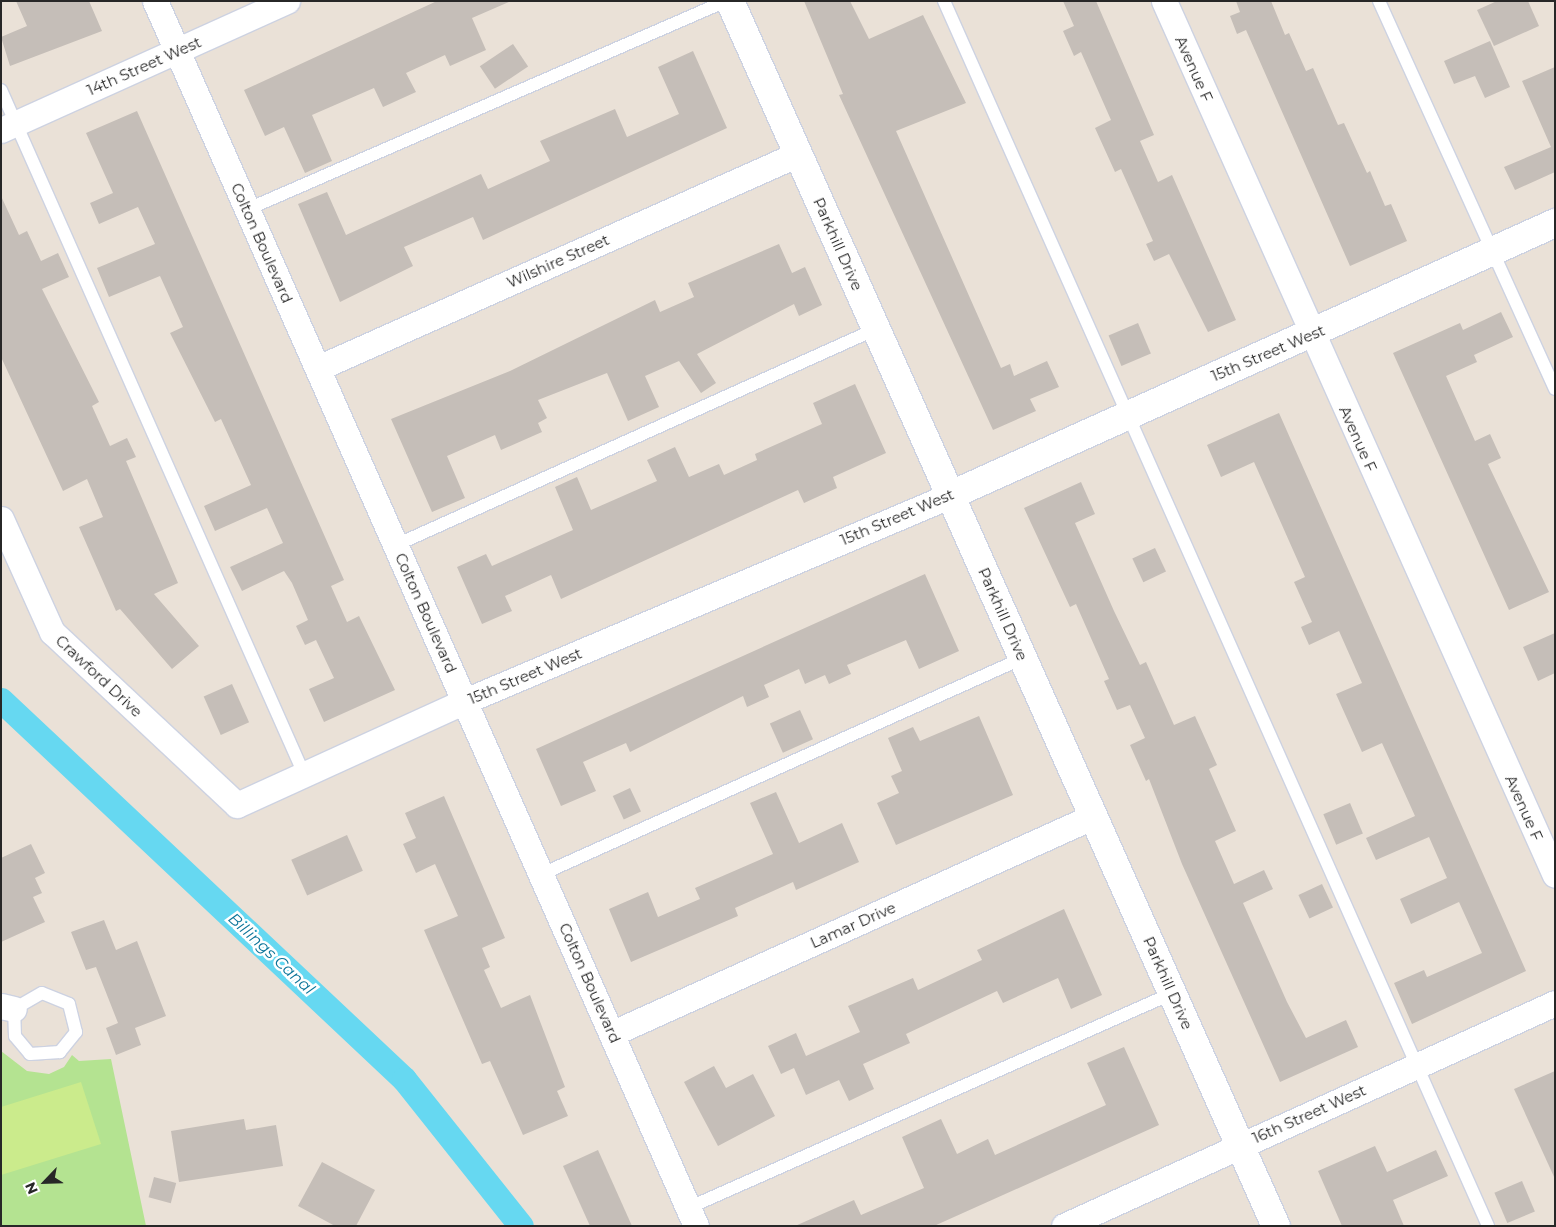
<!DOCTYPE html>
<html>
<head>
<meta charset="utf-8">
<style>
	body { margin:0 }
	#map { position:relative; width:1556px; height:1227px; overflow:hidden; background:#eae1d7; font-family:Montserrat,sans-serif }
	div>[style] { position:absolute }
	.green>* { inset:0; background:#b4e391 }
	.pitch>* { inset:0; background:#cbeb8c }
	.canal>* { height:25px; margin:-12.5px; padding:0 12.5px; transform-origin:12.5px; border-radius:12.5px; background:#66d8f1 }
	.building>* { inset:0; background:#c5beb8; transform-origin:0 0 }
	.roads { filter:drop-shadow(1px 0 #cdd2e1) drop-shadow(-1px 0 #cdd2e1) drop-shadow(0 1px #cdd2e1) drop-shadow(0 -1px #cdd2e1) }
	.service>* { height:12px; margin:-6px; padding:0 6px; transform-origin:6px; border-radius:6px; background:#fff }
	.minor>* { height:25px; margin:-12.5px; padding:0 12.5px; transform-origin:12.5px; border-radius:12.5px; background:#fff }
	.tertiary>* { height:28px; margin:-14px; padding:0 14px; transform-origin:14px; border-radius:14px; background:#fff }
	span { translate:-50% -50%; white-space:nowrap; text-align:center; line-height:1.15; -webkit-text-stroke:5px #fff; paint-order:stroke }
	.street-label { font-size:15px; color:#272727 }
	.water-label { font-size:16px; color:#097398; font-style:italic }
	.frame { position:absolute; inset:0; border:2px solid #272727; pointer-events:none }
	.north { position:absolute; left:20px; top:1157px; width:50px; height:50px; -webkit-text-stroke:4px #fff; paint-order:stroke; rotate:246deg; font-size:14px; font-weight:700; line-height:20px; text-align:center; color:#272727 }
	.north::after { content:''; display:block; margin:auto; width:18px; height:22px; background:#272727; clip-path:polygon(50% 0,100% 100%,50% 72%,0 100%) }
</style>
</head>
<body>
<div id="map">
	<div class="green">
		<i style="clip-path:polygon(1px 1051px,27px 1071px,49px 1074px,64px 1067px,72px 1055px,79px 1061px,111px 1059px,146px 1226px,1px 1226px)"></i>
	</div>
	<div class="pitch">
		<i style="clip-path:polygon(81px 1082px,101px 1144px,1px 1175px,1px 1107px)"></i>
	</div>
	<div class="canal">
		<i style="left:1px;top:700px;width:553px;rotate:43.24deg"></i>
		<i style="left:404px;top:1079px;width:188px;rotate:51.5deg"></i>
	</div>
	<div class="building">
		<i style="clip-path:polygon(16px 1px,89px 1px,102px 31px,10px 66px,1px 37px,27px 26px)"></i>
		<i style="clip-path:polygon(437px 1px,511px 1px,472px 18px,486px 50px,450px 66px,445px 55px,406px 73px,416px 92px,383px 107px,374px 88px,312px 115px,332px 161px,305px 173px,284px 127px,265px 136px,244px 90px)"></i>
		<i style="clip-path:polygon(804px 1px,850px 1px,869px 39px,923px 15px,966px 103px,896px 131px,1001px 368px,1010px 364px,1014px 376px,1047px 361px,1059px 387px,1030px 399px,1036px 411px,993px 430px,839px 95px,843px 94px)"></i>
		<i style="clip-path:polygon(1063px 1px,1096px 1px,1154px 135px,1140px 141px,1158px 182px,1172px 175px,1236px 320px,1208px 332px,1169px 254px,1154px 261px,1146px 244px,1153px 241px,1121px 169px,1115px 172px,1095px 128px,1111px 120px,1081px 52px,1074px 56px,1063px 31px,1074px 26px)"></i>
		<i style="clip-path:polygon(1236px 1px,1271px 1px,1285px 35px,1289px 33px,1306px 71px,1313px 68px,1338px 125px,1344px 123px,1367px 173px,1370px 171px,1385px 206px,1391px 204px,1407px 241px,1350px 266px,1246px 30px,1237px 34px,1230px 16px,1240px 12px)"></i>
		<i style="clip-path:polygon(1497px 1px,1528px 1px,1539px 26px,1494px 46px,1477px 10px)"></i>
		<i style="clip-path:polygon(1490px 41px,1510px 87px,1485px 98px,1475px 76px,1454px 84px,1444px 61px)"></i>
		<i style="left:513px;top:44px;width:27px;height:40px;rotate:56deg"></i>
		<i style="clip-path:polygon(693px 51px,727px 128px,483px 240px,473px 217px,404px 247px,413px 266px,340px 302px,298px 204px,327px 192px,346px 235px,481px 174px,488px 189px,550px 161px,540px 141px,615px 109px,627px 137px,679px 114px,658px 67px)"></i>
		<i style="clip-path:polygon(1555px 67px,1555px 172px,1515px 190px,1504px 167px,1551px 147px,1522px 81px)"></i>
		<i style="clip-path:polygon(137px 111px,344px 580px,331px 586px,347px 622px,359px 616px,395px 690px,324px 722px,309px 689px,334px 678px,316px 640px,305px 645px,296px 626px,308px 620px,292px 583px,284px 571px,242px 591px,230px 567px,283px 543px,267px 508px,215px 531px,204px 506px,251px 485px,221px 419px,215px 422px,170px 333px,183px 327px,160px 276px,109px 297px,97px 268px,155px 244px,138px 207px,99px 224px,90px 203px,113px 193px,86px 133px)"></i>
		<i style="clip-path:polygon(1px 196px,19px 235px,27px 231px,41px 261px,58px 253px,69px 277px,42px 289px,99px 402px,92px 406px,110px 446px,127px 438px,136px 457px,126px 461px,178px 583px,154px 594px,199px 646px,172px 669px,120px 609px,116px 611px,79px 527px,103px 517px,87px 479px,63px 491px,1px 357px)"></i>
		<i style="clip-path:polygon(779px 244px,792px 273px,805px 267px,822px 305px,799px 316px,794px 304px,697px 354px,716px 383px,701px 393px,679px 361px,645px 376px,659px 407px,628px 421px,607px 373px,538px 400px,547px 418px,538px 423px,542px 432px,501px 450px,495px 435px,447px 456px,465px 498px,432px 512px,391px 419px,510px 371px,655px 300px,660px 312px,694px 297px,688px 283px)"></i>
		<i style="clip-path:polygon(1501px 312px,1513px 337px,1474px 355px,1477px 362px,1446px 376px,1475px 441px,1490px 434px,1501px 458px,1488px 464px,1549px 592px,1509px 610px,1393px 353px,1460px 323px,1463px 330px)"></i>
		<i style="left:1138px;top:323px;width:33px;height:32px;rotate:67deg"></i>
		<i style="clip-path:polygon(855px 384px,886px 453px,833px 477px,837px 488px,804px 503px,798px 490px,561px 599px,551px 575px,505px 596px,512px 611px,482px 624px,457px 567px,486px 554px,492px 566px,573px 530px,555px 487px,577px 477px,591px 510px,657px 481px,647px 460px,675px 447px,689px 477px,719px 464px,724px 475px,757px 460px,755px 454px,822px 424px,813px 403px)"></i>
		<i style="clip-path:polygon(1279px 413px,1526px 971px,1412px 1024px,1394px 983px,1424px 970px,1427px 977px,1482px 953px,1459px 902px,1411px 924px,1400px 899px,1447px 878px,1429px 837px,1376px 860px,1366px 838px,1415px 816px,1382px 743px,1362px 752px,1336px 694px,1362px 683px,1339px 631px,1309px 645px,1301px 627px,1312px 622px,1294px 582px,1305px 577px,1254px 462px,1221px 477px,1207px 445px)"></i>
		<i style="clip-path:polygon(1081px 482px,1095px 514px,1075px 523px,1114px 611px,1140px 665px,1146px 662px,1174px 725px,1195px 716px,1217px 765px,1209px 769px,1236px 831px,1215px 841px,1234px 884px,1264px 870px,1273px 889px,1243px 903px,1287px 1002px,1306px 1038px,1346px 1020px,1358px 1047px,1280px 1082px,1182px 864px,1149px 779px,1146px 781px,1130px 745px,1145px 738px,1130px 705px,1117px 710px,1104px 681px,1109px 679px,1076px 604px,1070px 607px,1024px 508px)"></i>
		<i style="left:1155px;top:548px;width:26px;height:25px;rotate:65deg"></i>
		<i style="clip-path:polygon(925px 574px,959px 651px,919px 669px,906px 640px,847px 665px,851px 674px,829px 684px,825px 675px,805px 684px,799px 669px,764px 685px,769px 697px,747px 707px,743px 696px,630px 752px,626px 743px,583px 762px,596px 791px,561px 806px,536px 749px)"></i>
		<i style="clip-path:polygon(1555px 633px,1555px 673px,1538px 681px,1523px 647px)"></i>
		<i style="left:232px;top:684px;width:42px;height:31px;rotate:66deg"></i>
		<i style="left:800px;top:710px;width:32px;height:33px;rotate:66deg"></i>
		<i style="clip-path:polygon(979px 716px,1013px 795px,896px 845px,877px 803px,899px 793px,891px 776px,902px 771px,888px 738px,913px 727px,920px 741px)"></i>
		<i style="left:630px;top:788px;width:26px;height:19px;rotate:65deg"></i>
		<i style="clip-path:polygon(776px 792px,799px 843px,842px 823px,859px 862px,796px 890px,793px 882px,735px 908px,738px 916px,631px 962px,609px 909px,648px 892px,658px 917px,700px 899px,695px 888px,773px 854px,750px 803px)"></i>
		<i style="clip-path:polygon(444px 796px,505px 938px,482px 948px,490px 967px,484px 970px,501px 1008px,530px 995px,565px 1087px,557px 1091px,568px 1116px,523px 1135px,490px 1061px,482px 1064px,424px 930px,458px 916px,435px 864px,416px 873px,403px 844px,416px 838px,405px 813px)"></i>
		<i style="left:1350px;top:803px;width:33px;height:29px;rotate:67deg"></i>
		<i style="left:347px;top:835px;width:39px;height:61px;rotate:66deg"></i>
		<i style="clip-path:polygon(31px 844px,45px 873px,35px 878px,42px 893px,33px 897px,45px 922px,1px 942px,1px 858px)"></i>
		<i style="left:1322px;top:884px;width:26px;height:26px;rotate:65deg"></i>
		<i style="clip-path:polygon(1064px 909px,1102px 995px,1071px 1009px,1058px 978px,1003px 1003px,997px 991px,906px 1034px,910px 1043px,863px 1064px,874px 1089px,849px 1101px,839px 1080px,806px 1095px,794px 1068px,781px 1074px,768px 1046px,796px 1033px,806px 1056px,860px 1032px,848px 1006px,913px 978px,918px 990px,982px 960px,977px 950px)"></i>
		<i style="clip-path:polygon(104px 920px,116px 950px,137px 941px,166px 1016px,135px 1028px,141px 1045px,116px 1055px,106px 1028px,118px 1023px,96px 967px,86px 970px,71px 932px)"></i>
		<i style="clip-path:polygon(1124px 1047px,1159px 1125px,934px 1226px,795px 1226px,854px 1200px,861px 1215px,924px 1188px,902px 1137px,941px 1119px,957px 1154px,988px 1139px,995px 1155px,1106px 1105px,1087px 1063px)"></i>
		<i style="clip-path:polygon(714px 1066px,726px 1088px,753px 1074px,775px 1116px,718px 1146px,684px 1082px)"></i>
		<i style="clip-path:polygon(1555px 1071px,1555px 1179px,1514px 1089px)"></i>
		<i style="clip-path:polygon(244px 1119px,246px 1130px,276px 1125px,283px 1166px,179px 1182px,171px 1131px)"></i>
		<i style="clip-path:polygon(1375px 1146px,1387px 1172px,1436px 1150px,1448px 1176px,1393px 1200px,1404px 1226px,1342px 1226px,1318px 1171px)"></i>
		<i style="clip-path:polygon(598px 1150px,632px 1226px,590px 1226px,563px 1166px)"></i>
		<i style="clip-path:polygon(322px 1162px,375px 1190px,356px 1226px,335px 1226px,298px 1206px)"></i>
		<i style="left:154px;top:1177px;width:23px;height:21px;rotate:15deg"></i>
		<i style="left:1522px;top:1181px;width:33px;height:30px;rotate:67deg"></i>
	</div>
	<div class="roads">
		<div class="service">
			<i style="left:944px;top:1px;width:1340px;rotate:66.05deg"></i>
			<i style="left:1379px;top:1px;width:426px;rotate:65.6deg"></i>
			<i style="left:1px;top:90px;width:748px;rotate:66.11deg"></i>
			<i style="left:248px;top:209px;width:521px;rotate:-23.52deg"></i>
			<i style="left:396px;top:545px;width:526px;rotate:-24.23deg"></i>
			<i style="left:542px;top:874px;width:527px;rotate:-24.18deg"></i>
			<i style="left:42px;top:993px;width:29px;rotate:22deg"></i>
			<i style="left:69px;top:1004px;width:29px;rotate:76deg"></i>
			<i style="left:76px;top:1032px;width:26px;rotate:129deg"></i>
			<i style="left:60px;top:1052px;width:30px;rotate:176deg"></i>
			<i style="left:30px;top:1054px;width:23px;rotate:-130deg"></i>
			<i style="left:15px;top:1036px;width:27px;rotate:-92deg"></i>
			<i style="left:14px;top:1009px;width:32px;rotate:-30deg"></i>
			<i style="left:688px;top:1208px;width:531px;rotate:-23.91deg"></i>
		</div>
		<div class="minor">
			<i style="left:155px;top:1px;width:1339px;rotate:66.17deg"></i>
			<i style="left:1164px;top:1px;width:957px;rotate:65.9deg"></i>
			<i style="left:1px;top:130px;width:314px;rotate:-24.3deg"></i>
			<i style="left:318px;top:368px;width:526px;rotate:-24.03deg"></i>
			<i style="left:1px;top:519px;width:124px;rotate:65.7deg"></i>
			<i style="left:52px;top:632px;width:253px;rotate:43.1deg"></i>
			<i style="left:237px;top:805px;width:251px;rotate:-24.5deg"></i>
			<i style="left:465px;top:701px;width:526px;rotate:-22.96deg"></i>
			<i style="left:1px;top:1006px;width:13px;rotate:13deg"></i>
			<i style="left:613px;top:1033px;width:528px;rotate:-24.28deg"></i>
			<i style="left:1064px;top:1226px;width:539px;rotate:-24.43deg"></i>
		</div>
		<div class="tertiary">
			<i style="left:730px;top:1px;width:1341px;rotate:65.98deg"></i>
			<i style="left:949px;top:496px;width:665px;rotate:-24.25deg"></i>
		</div>
	</div>
	<div class="street-label">
		<span style="left:144px;top:66px;rotate:-24deg">14th Street West</span>
		<span style="left:1194px;top:69px;rotate:66deg">Avenue F</span>
		<span style="left:262px;top:243px;rotate:66deg">Colton Boulevard</span>
		<span style="left:838px;top:244px;rotate:66deg">Parkhill Drive</span>
		<span style="left:558px;top:261px;rotate:-24deg">Wilshire Street</span>
		<span style="left:1268px;top:353px;rotate:-23deg">15th Street West</span>
		<span style="left:1358px;top:439px;rotate:66deg">Avenue F</span>
		<span style="left:897px;top:517px;rotate:-23deg">15th Street West</span>
		<span style="left:426px;top:613px;rotate:66deg">Colton Boulevard</span>
		<span style="left:1003px;top:614px;rotate:66deg">Parkhill Drive</span>
		<span style="left:99px;top:676px;rotate:43deg">Crawford Drive</span>
		<span style="left:525px;top:676px;rotate:-23deg">15th Street West</span>
		<span style="left:1524px;top:808px;rotate:66deg">Avenue F</span>
		<span style="left:853px;top:925px;rotate:-24deg">Lamar Drive</span>
		<span style="left:590px;top:983px;rotate:66deg">Colton Boulevard</span>
		<span style="left:1168px;top:983px;rotate:66deg">Parkhill Drive</span>
		<span style="left:1309px;top:1114px;rotate:-24deg">16th Street West</span>
	</div>
	<div class="water-label">
		<span style="left:271px;top:954px;rotate:43deg">Billings Canal</span>
	</div>
	<div class="frame"></div>
	<div class="north">N</div>
</div>
</body>
</html>
